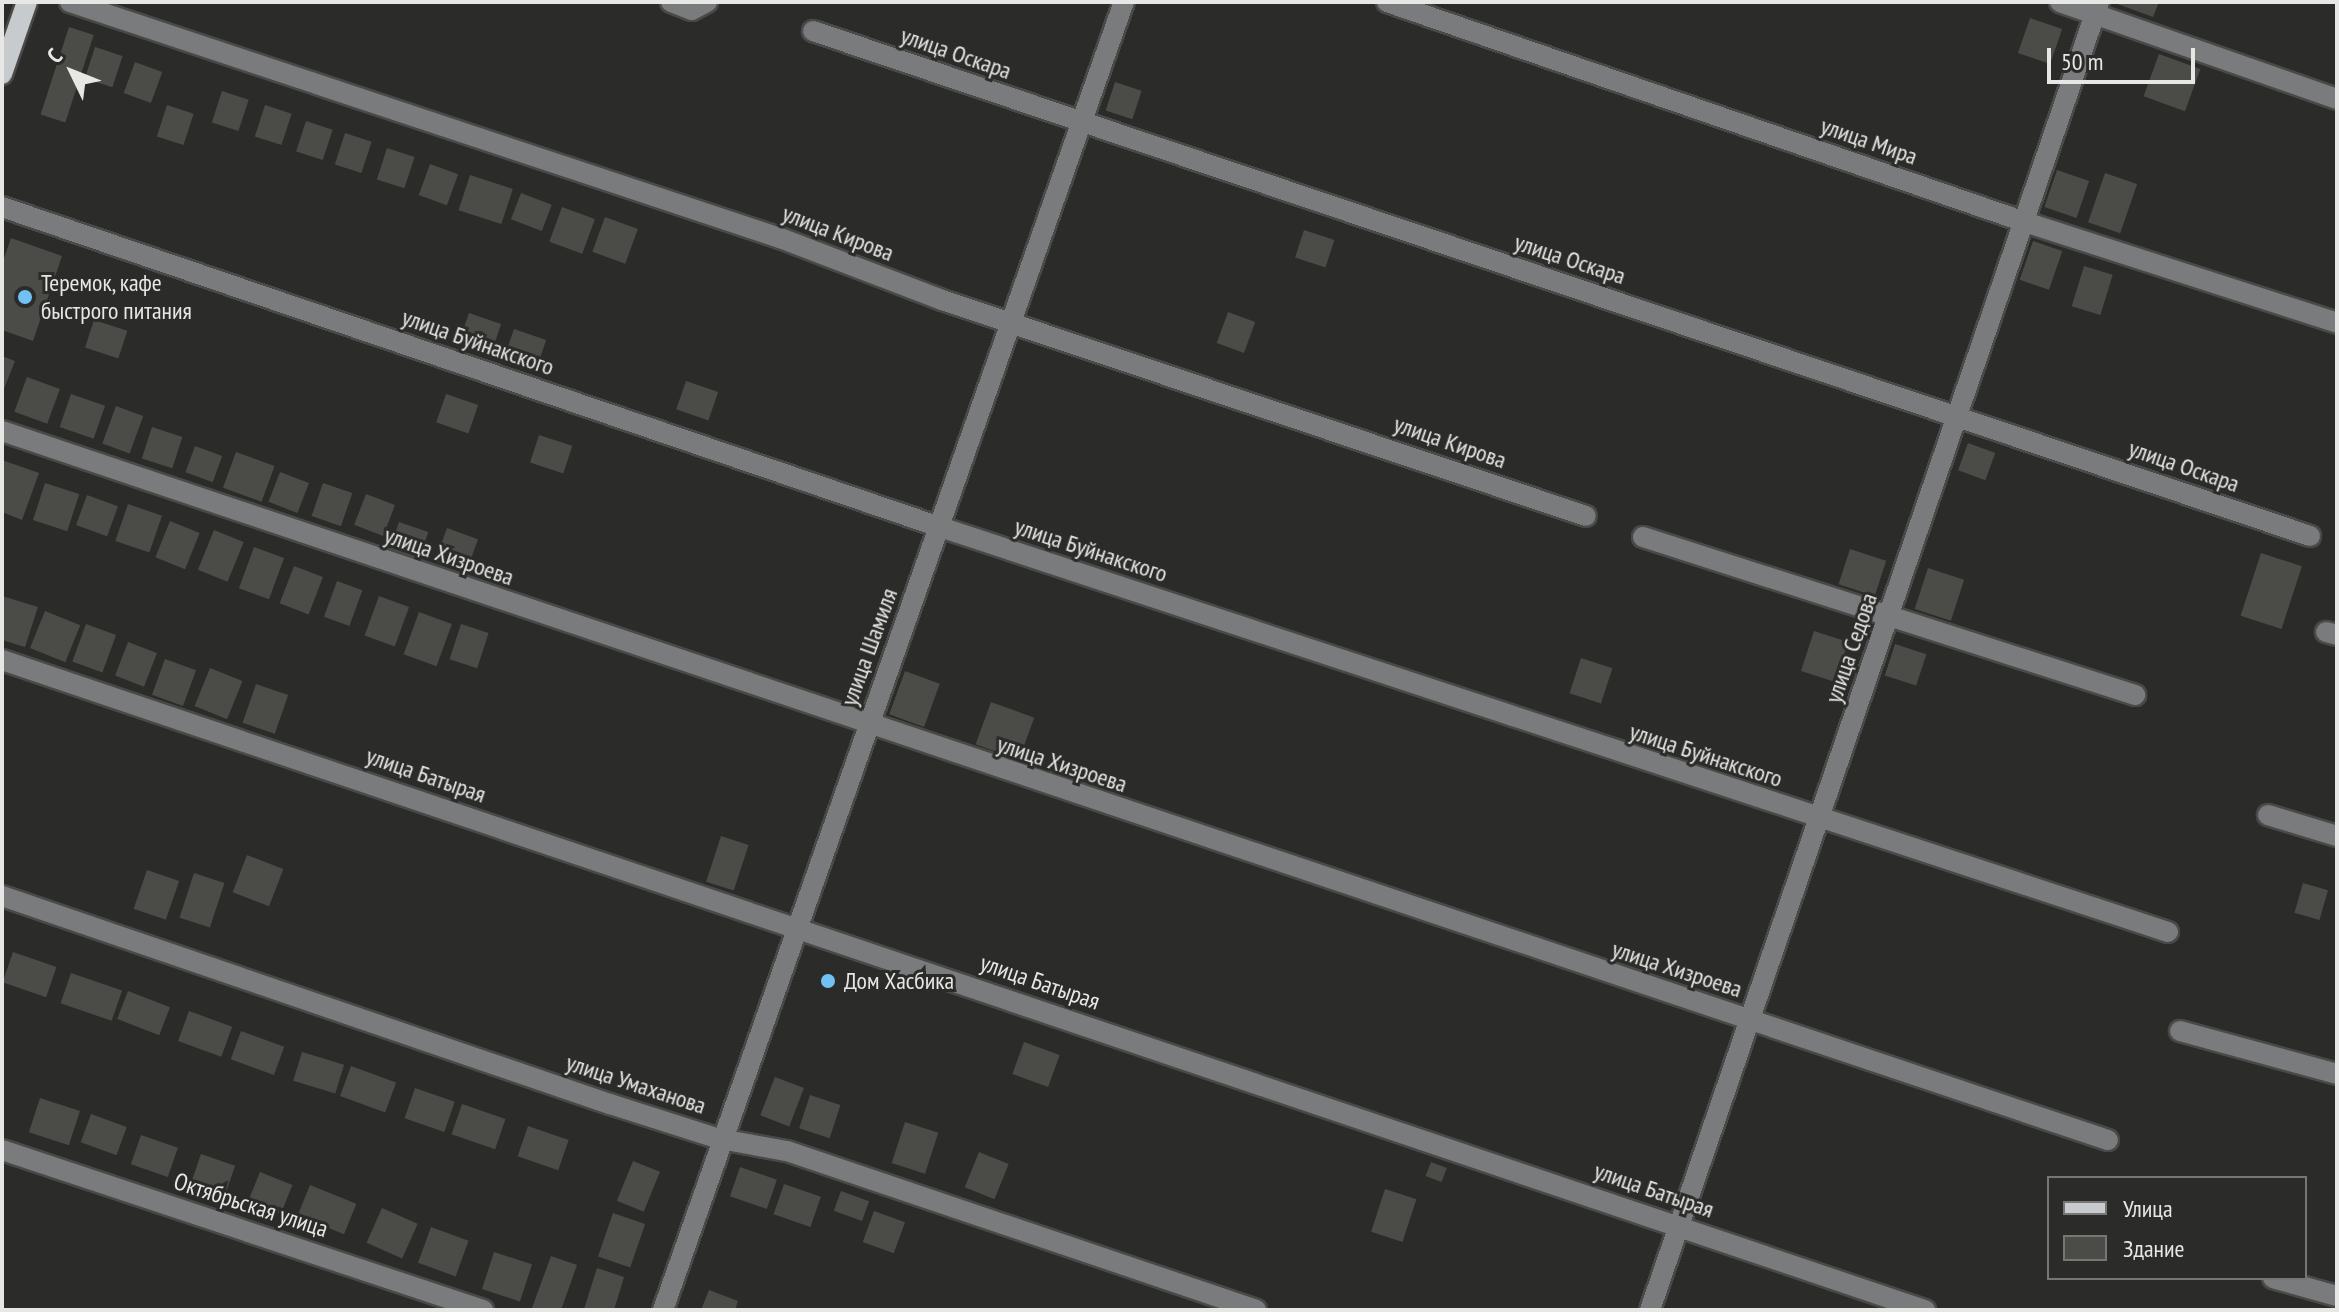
<!DOCTYPE html>
<html>
<head>
<meta charset="utf-8">
<style>
	body { margin:0 }
	#map { position:relative; width:2339px; height:1312px; overflow:hidden; background:#2b2c29; font-family:"PT Sans Narrow",sans-serif }
	div>[style] { position:absolute }
	.building>* { inset:0; background:#4b4b48; transform-origin:0 0 }
	.roads { filter:drop-shadow(2px 0 #494a47) drop-shadow(-2px 0 #494a47) drop-shadow(0 2px #494a47) drop-shadow(0 -2px #494a47) }
	.minor>* { height:20px; margin:-10px; padding:0 10px; transform-origin:10px; border-radius:10px; background:#7a7b7c }
	.major>* { height:20px; margin:-10px; padding:0 10px; transform-origin:10px; border-radius:10px; background:#c8cbcd }
	.dots>* { width:22px; height:22px; translate:-50% -50%; box-sizing:border-box; border:4px solid #2b2c29; border-radius:50% }
	span { translate:-50% -50%; white-space:nowrap; text-align:center; line-height:1.15; -webkit-text-stroke:6px #2b2c29; paint-order:stroke }
	.street-label { font-size:24px; color:#e7e7e5 }
	.poi-label { font-size:24px; color:#e7e7e5 }
	.left { translate:0 -50%; text-align:left }
	.frame { position:absolute; inset:0; border:4px solid #e7e7e5; pointer-events:none }
	.legend { position:absolute; left:2047px; top:1176px; width:260px; height:104px; box-sizing:border-box; background:#2b2c29; border:2px solid #767774; margin:0; padding:10px 14px; list-style:none; font-size:24px; color:#e7e7e5 }
	.legend li { display:flex; align-items:center; gap:16px; height:40px }
	.legend b { width:40px; border:2px solid #767774 }
	.north { position:absolute; left:32px; top:32px; width:80px; height:80px; -webkit-text-stroke:6px #2b2c29; paint-order:stroke; rotate:313deg; font-size:22px; font-weight:700; line-height:32px; text-align:center; color:#e7e7e5 }
	.north::after { content:''; display:block; margin:auto; width:28px; height:36px; background:#e7e7e5; clip-path:polygon(50% 0,100% 100%,50% 72%,0 100%) }
	.scale { position:absolute; left:2047px; top:48px; width:148px; height:36px; box-sizing:border-box; border:4px solid #e7e7e5; border-top:0; padding-left:10px; font-size:24px; line-height:28px; white-space:nowrap; color:#e7e7e5; -webkit-text-stroke:6px #2b2c29; paint-order:stroke }
</style>
</head>
<body>
<div id="map">
	<div class="building">
		<i style="clip-path:polygon(2112px 2px,2159px 2px,2153px 17px)"></i>
		<i style="left:2030px;top:18px;width:34px;height:37px;rotate:19deg"></i>
		<i style="left:69px;top:27px;width:26px;height:92px;rotate:18deg"></i>
		<i style="left:95px;top:47px;width:29px;height:33px;rotate:18deg"></i>
		<i style="left:2159px;top:54px;width:44px;height:45px;rotate:20deg"></i>
		<i style="left:135px;top:62px;width:29px;height:33px;rotate:20deg"></i>
		<i style="left:1115px;top:82px;width:28px;height:30px;rotate:18deg"></i>
		<i style="left:222px;top:91px;width:28px;height:33px;rotate:18deg"></i>
		<i style="left:167px;top:105px;width:28px;height:33px;rotate:18deg"></i>
		<i style="left:265px;top:105px;width:28px;height:33px;rotate:18deg"></i>
		<i style="left:306px;top:121px;width:28px;height:32px;rotate:18deg"></i>
		<i style="left:345px;top:133px;width:28px;height:33px;rotate:18deg"></i>
		<i style="left:387px;top:148px;width:29px;height:33px;rotate:18deg"></i>
		<i style="left:430px;top:164px;width:30px;height:33px;rotate:20deg"></i>
		<i style="left:2057px;top:170px;width:34px;height:39px;rotate:19deg"></i>
		<i style="left:2105px;top:173px;width:34px;height:52px;rotate:19deg"></i>
		<i style="left:470px;top:175px;width:45px;height:37px;rotate:18deg"></i>
		<i style="left:521px;top:193px;width:33px;height:28px;rotate:21deg"></i>
		<i style="left:562px;top:207px;width:35px;height:37px;rotate:20deg"></i>
		<i style="left:605px;top:217px;width:35px;height:37px;rotate:20deg"></i>
		<i style="left:1304px;top:230px;width:32px;height:29px;rotate:18deg"></i>
		<i style="clip-path:polygon(11px 238px,62px 256px,33px 341px,2px 330px,2px 264px)"></i>
		<i style="left:2033px;top:241px;width:31px;height:41px;rotate:19deg"></i>
		<i style="left:2084px;top:266px;width:30px;height:42px;rotate:17deg"></i>
		<i style="left:1228px;top:312px;width:29px;height:33px;rotate:20deg"></i>
		<i style="left:469px;top:313px;width:34px;height:30px;rotate:19deg"></i>
		<i style="left:94px;top:320px;width:35px;height:29px;rotate:18deg"></i>
		<i style="left:514px;top:329px;width:34px;height:30px;rotate:19deg"></i>
		<i style="clip-path:polygon(2px 356px,15px 361px,2px 394px)"></i>
		<i style="left:27px;top:377px;width:35px;height:37px;rotate:20deg"></i>
		<i style="left:686px;top:381px;width:34px;height:30px;rotate:19deg"></i>
		<i style="left:71px;top:394px;width:36px;height:35px;rotate:19deg"></i>
		<i style="left:446px;top:394px;width:34px;height:30px;rotate:19deg"></i>
		<i style="left:116px;top:406px;width:29px;height:40px;rotate:20deg"></i>
		<i style="left:152px;top:427px;width:32px;height:33px;rotate:18deg"></i>
		<i style="left:539px;top:435px;width:35px;height:29px;rotate:18deg"></i>
		<i style="left:1968px;top:443px;width:29px;height:29px;rotate:20deg"></i>
		<i style="left:195px;top:446px;width:29px;height:28px;rotate:20deg"></i>
		<i style="left:236px;top:452px;width:41px;height:38px;rotate:20deg"></i>
		<i style="clip-path:polygon(2px 460px,39px 473px,22px 520px,2px 512px)"></i>
		<i style="left:280px;top:472px;width:31px;height:32px;rotate:21deg"></i>
		<i style="left:45px;top:483px;width:36px;height:39px;rotate:18deg"></i>
		<i style="left:323px;top:483px;width:31px;height:35px;rotate:19deg"></i>
		<i style="left:366px;top:494px;width:31px;height:33px;rotate:21deg"></i>
		<i style="left:87px;top:495px;width:33px;height:32px;rotate:20deg"></i>
		<i style="left:128px;top:504px;width:36px;height:39px;rotate:19deg"></i>
		<i style="left:170px;top:521px;width:32px;height:39px;rotate:22deg"></i>
		<i style="left:399px;top:522px;width:31px;height:31px;rotate:19deg"></i>
		<i style="left:447px;top:528px;width:33px;height:35px;rotate:20deg"></i>
		<i style="left:214px;top:530px;width:32px;height:43px;rotate:22deg"></i>
		<i style="left:254px;top:547px;width:32px;height:44px;rotate:20deg"></i>
		<i style="left:1850px;top:549px;width:38px;height:37px;rotate:18deg"></i>
		<i style="left:2261px;top:553px;width:43px;height:66px;rotate:18deg"></i>
		<i style="left:294px;top:566px;width:31px;height:40px;rotate:21deg"></i>
		<i style="left:1928px;top:568px;width:38px;height:43px;rotate:18deg"></i>
		<i style="left:337px;top:581px;width:27px;height:38px;rotate:20deg"></i>
		<i style="clip-path:polygon(2px 596px,38px 607px,25px 647px,2px 640px)"></i>
		<i style="left:379px;top:596px;width:32px;height:42px;rotate:20deg"></i>
		<i style="left:45px;top:611px;width:38px;height:40px;rotate:22deg"></i>
		<i style="left:419px;top:612px;width:35px;height:45px;rotate:20deg"></i>
		<i style="left:86px;top:624px;width:32px;height:40px;rotate:20deg"></i>
		<i style="left:461px;top:624px;width:29px;height:37px;rotate:18deg"></i>
		<i style="left:1814px;top:631px;width:36px;height:42px;rotate:18deg"></i>
		<i style="left:128px;top:642px;width:31px;height:36px;rotate:21deg"></i>
		<i style="left:1895px;top:644px;width:33px;height:33px;rotate:18deg"></i>
		<i style="left:1581px;top:658px;width:33px;height:37px;rotate:18deg"></i>
		<i style="left:165px;top:659px;width:33px;height:38px;rotate:20deg"></i>
		<i style="left:210px;top:668px;width:35px;height:41px;rotate:22deg"></i>
		<i style="left:905px;top:671px;width:37px;height:46px;rotate:20deg"></i>
		<i style="left:256px;top:684px;width:34px;height:41px;rotate:19deg"></i>
		<i style="left:991px;top:702px;width:46px;height:45px;rotate:20deg"></i>
		<i style="left:721px;top:836px;width:29px;height:48px;rotate:18deg"></i>
		<i style="left:247px;top:855px;width:39px;height:40px;rotate:21deg"></i>
		<i style="left:147px;top:870px;width:34px;height:41px;rotate:19deg"></i>
		<i style="left:194px;top:873px;width:32px;height:47px;rotate:18deg"></i>
		<i style="left:2303px;top:883px;width:26px;height:31px;rotate:16deg"></i>
		<i style="left:13px;top:952px;width:46px;height:32px;rotate:19deg"></i>
		<i style="left:71px;top:973px;width:54px;height:32px;rotate:19deg"></i>
		<i style="left:128px;top:991px;width:45px;height:30px;rotate:21deg"></i>
		<i style="left:189px;top:1011px;width:46px;height:32px;rotate:20deg"></i>
		<i style="left:241px;top:1031px;width:46px;height:30px;rotate:20deg"></i>
		<i style="left:1024px;top:1042px;width:38px;height:34px;rotate:20deg"></i>
		<i style="left:302px;top:1052px;width:44px;height:30px;rotate:17deg"></i>
		<i style="left:351px;top:1066px;width:48px;height:32px;rotate:20deg"></i>
		<i style="left:775px;top:1077px;width:31px;height:41px;rotate:21deg"></i>
		<i style="left:415px;top:1088px;width:42px;height:32px;rotate:19deg"></i>
		<i style="left:810px;top:1095px;width:32px;height:35px;rotate:18deg"></i>
		<i style="left:40px;top:1098px;width:42px;height:36px;rotate:18deg"></i>
		<i style="left:462px;top:1104px;width:46px;height:32px;rotate:19deg"></i>
		<i style="left:91px;top:1114px;width:38px;height:30px;rotate:20deg"></i>
		<i style="left:905px;top:1122px;width:35px;height:43px;rotate:18deg"></i>
		<i style="left:528px;top:1126px;width:43px;height:32px;rotate:19deg"></i>
		<i style="left:141px;top:1135px;width:39px;height:31px;rotate:19deg"></i>
		<i style="left:979px;top:1152px;width:32px;height:38px;rotate:22deg"></i>
		<i style="left:201px;top:1154px;width:36px;height:33px;rotate:19deg"></i>
		<i style="left:633px;top:1161px;width:29px;height:43px;rotate:22deg"></i>
		<i style="left:1431px;top:1162px;width:17px;height:15px;rotate:21deg"></i>
		<i style="left:740px;top:1167px;width:39px;height:31px;rotate:19deg"></i>
		<i style="left:260px;top:1172px;width:35px;height:31px;rotate:22deg"></i>
		<i style="left:784px;top:1184px;width:39px;height:32px;rotate:19deg"></i>
		<i style="left:310px;top:1185px;width:50px;height:33px;rotate:22deg"></i>
		<i style="left:1385px;top:1189px;width:33px;height:45px;rotate:18deg"></i>
		<i style="left:841px;top:1191px;width:30px;height:21px;rotate:20deg"></i>
		<i style="left:382px;top:1208px;width:39px;height:38px;rotate:24deg"></i>
		<i style="left:874px;top:1211px;width:33px;height:33px;rotate:20deg"></i>
		<i style="left:613px;top:1213px;width:34px;height:46px;rotate:19deg"></i>
		<i style="left:431px;top:1227px;width:40px;height:38px;rotate:20deg"></i>
		<i style="left:494px;top:1252px;width:40px;height:39px;rotate:18deg"></i>
		<i style="clip-path:polygon(551px 1256px,577px 1265px,561px 1310px,538px 1310px,532px 1308px)"></i>
		<i style="clip-path:polygon(597px 1268px,624px 1277px,614px 1310px,584px 1309px)"></i>
		<i style="clip-path:polygon(709px 1290px,738px 1301px,735px 1310px,701px 1310px)"></i>
	</div>
	<div class="roads">
		<div class="minor">
			<i style="left:70px;top:2px;width:748px;rotate:18.39deg"></i>
			<i style="left:780px;top:238px;width:173px;rotate:20.9deg"></i>
			<i style="left:942px;top:300px;width:679px;rotate:18.54deg"></i>
			<i style="left:671px;top:2px;width:22px;rotate:21deg"></i>
			<i style="left:692px;top:10px;width:17px;rotate:-28deg"></i>
			<i style="left:1387px;top:2px;width:672px;rotate:19.03deg"></i>
			<i style="left:2022px;top:221px;width:331px;rotate:17.9deg"></i>
			<i style="left:2060px;top:2px;width:293px;rotate:19.3deg"></i>
			<i style="left:813px;top:31px;width:1580px;rotate:18.64deg"></i>
			<i style="left:2px;top:207px;width:991px;rotate:18.84deg"></i>
			<i style="left:940px;top:527px;width:1293px;rotate:18.25deg"></i>
			<i style="left:2px;top:431px;width:2222px;rotate:18.61deg"></i>
			<i style="left:1643px;top:537px;width:517px;rotate:17.8deg"></i>
			<i style="left:2326px;top:632px;width:11px;rotate:15deg"></i>
			<i style="left:2px;top:660px;width:2030px;rotate:18.68deg"></i>
			<i style="left:2268px;top:815px;width:72px;rotate:16.9deg"></i>
			<i style="left:2px;top:896px;width:643px;rotate:18.89deg"></i>
			<i style="left:610px;top:1104px;width:115px;rotate:17.7deg"></i>
			<i style="left:720px;top:1139px;width:68px;rotate:10.2deg"></i>
			<i style="left:787px;top:1151px;width:495px;rotate:18.7deg"></i>
			<i style="left:2180px;top:1031px;width:163px;rotate:15.3deg"></i>
			<i style="left:2px;top:1150px;width:507px;rotate:18.4deg"></i>
			<i style="left:2273px;top:1278px;width:66px;rotate:15.7deg"></i>
			<i style="left:663px;top:1310px;width:1387px;rotate:-70.59deg"></i>
			<i style="left:1650px;top:1310px;width:1383px;rotate:-71.05deg"></i>
		</div>
		<div class="major">
			<i style="left:2px;top:74px;width:76px;rotate:-70.9deg"></i>
		</div>
	</div>
	<div class="dots">
		<i style="left:25px;top:297px;background:#72c1f5"></i>
		<i style="left:828px;top:981px;background:#72c1f5"></i>
	</div>
	<div class="street-label">
		<span style="left:956px;top:53px;rotate:19deg">улица Оскара</span>
		<span style="left:1869px;top:141px;rotate:19deg">улица Мира</span>
		<span style="left:838px;top:233px;rotate:21deg">улица Кирова</span>
		<span style="left:1570px;top:259px;rotate:18deg">улица Оскара</span>
		<span style="left:478px;top:342px;rotate:19deg">улица Буйнакского</span>
		<span style="left:1450px;top:442px;rotate:19deg">улица Кирова</span>
		<span style="left:2184px;top:466px;rotate:19deg">улица Оскара</span>
		<span style="left:1091px;top:550px;rotate:18deg">улица Буйнакского</span>
		<span style="left:449px;top:556px;rotate:19deg">улица Хизроева</span>
		<span style="left:869px;top:647px;rotate:-70deg">улица Шамиля</span>
		<span style="left:1851px;top:648px;rotate:-71deg">улица Седова</span>
		<span style="left:1706px;top:755px;rotate:18deg">улица Буйнакского</span>
		<span style="left:1062px;top:764px;rotate:18deg">улица Хизроева</span>
		<span style="left:426px;top:775px;rotate:19deg">улица Батырая</span>
		<span style="left:1677px;top:969px;rotate:18deg">улица Хизроева</span>
		<span style="left:1040px;top:982px;rotate:19deg">улица Батырая</span>
		<span style="left:636px;top:1084px;rotate:18deg">улица Умаханова</span>
		<span style="left:1654px;top:1190px;rotate:19deg">улица Батырая</span>
		<span style="left:251px;top:1205px;rotate:18deg">Октябрьская улица</span>
	</div>
	<div class="poi-label">
		<span class="left" style="left:41px;top:297px">Теремок, кафе<br>быстрого питания</span>
		<span class="left" style="left:844px;top:981px">Дом Хасбика</span>
	</div>
	<div class="frame"></div>
	<ul class="legend">
	<li><b style="height:10px;background:#c8cbcd"></b>Улица</li>
	<li><b style="height:22px;background:#4b4b48"></b>Здание</li>
	</ul>
	<div class="north">С</div>
	<div class="scale">50 m</div>
</div>
</body>
</html>
